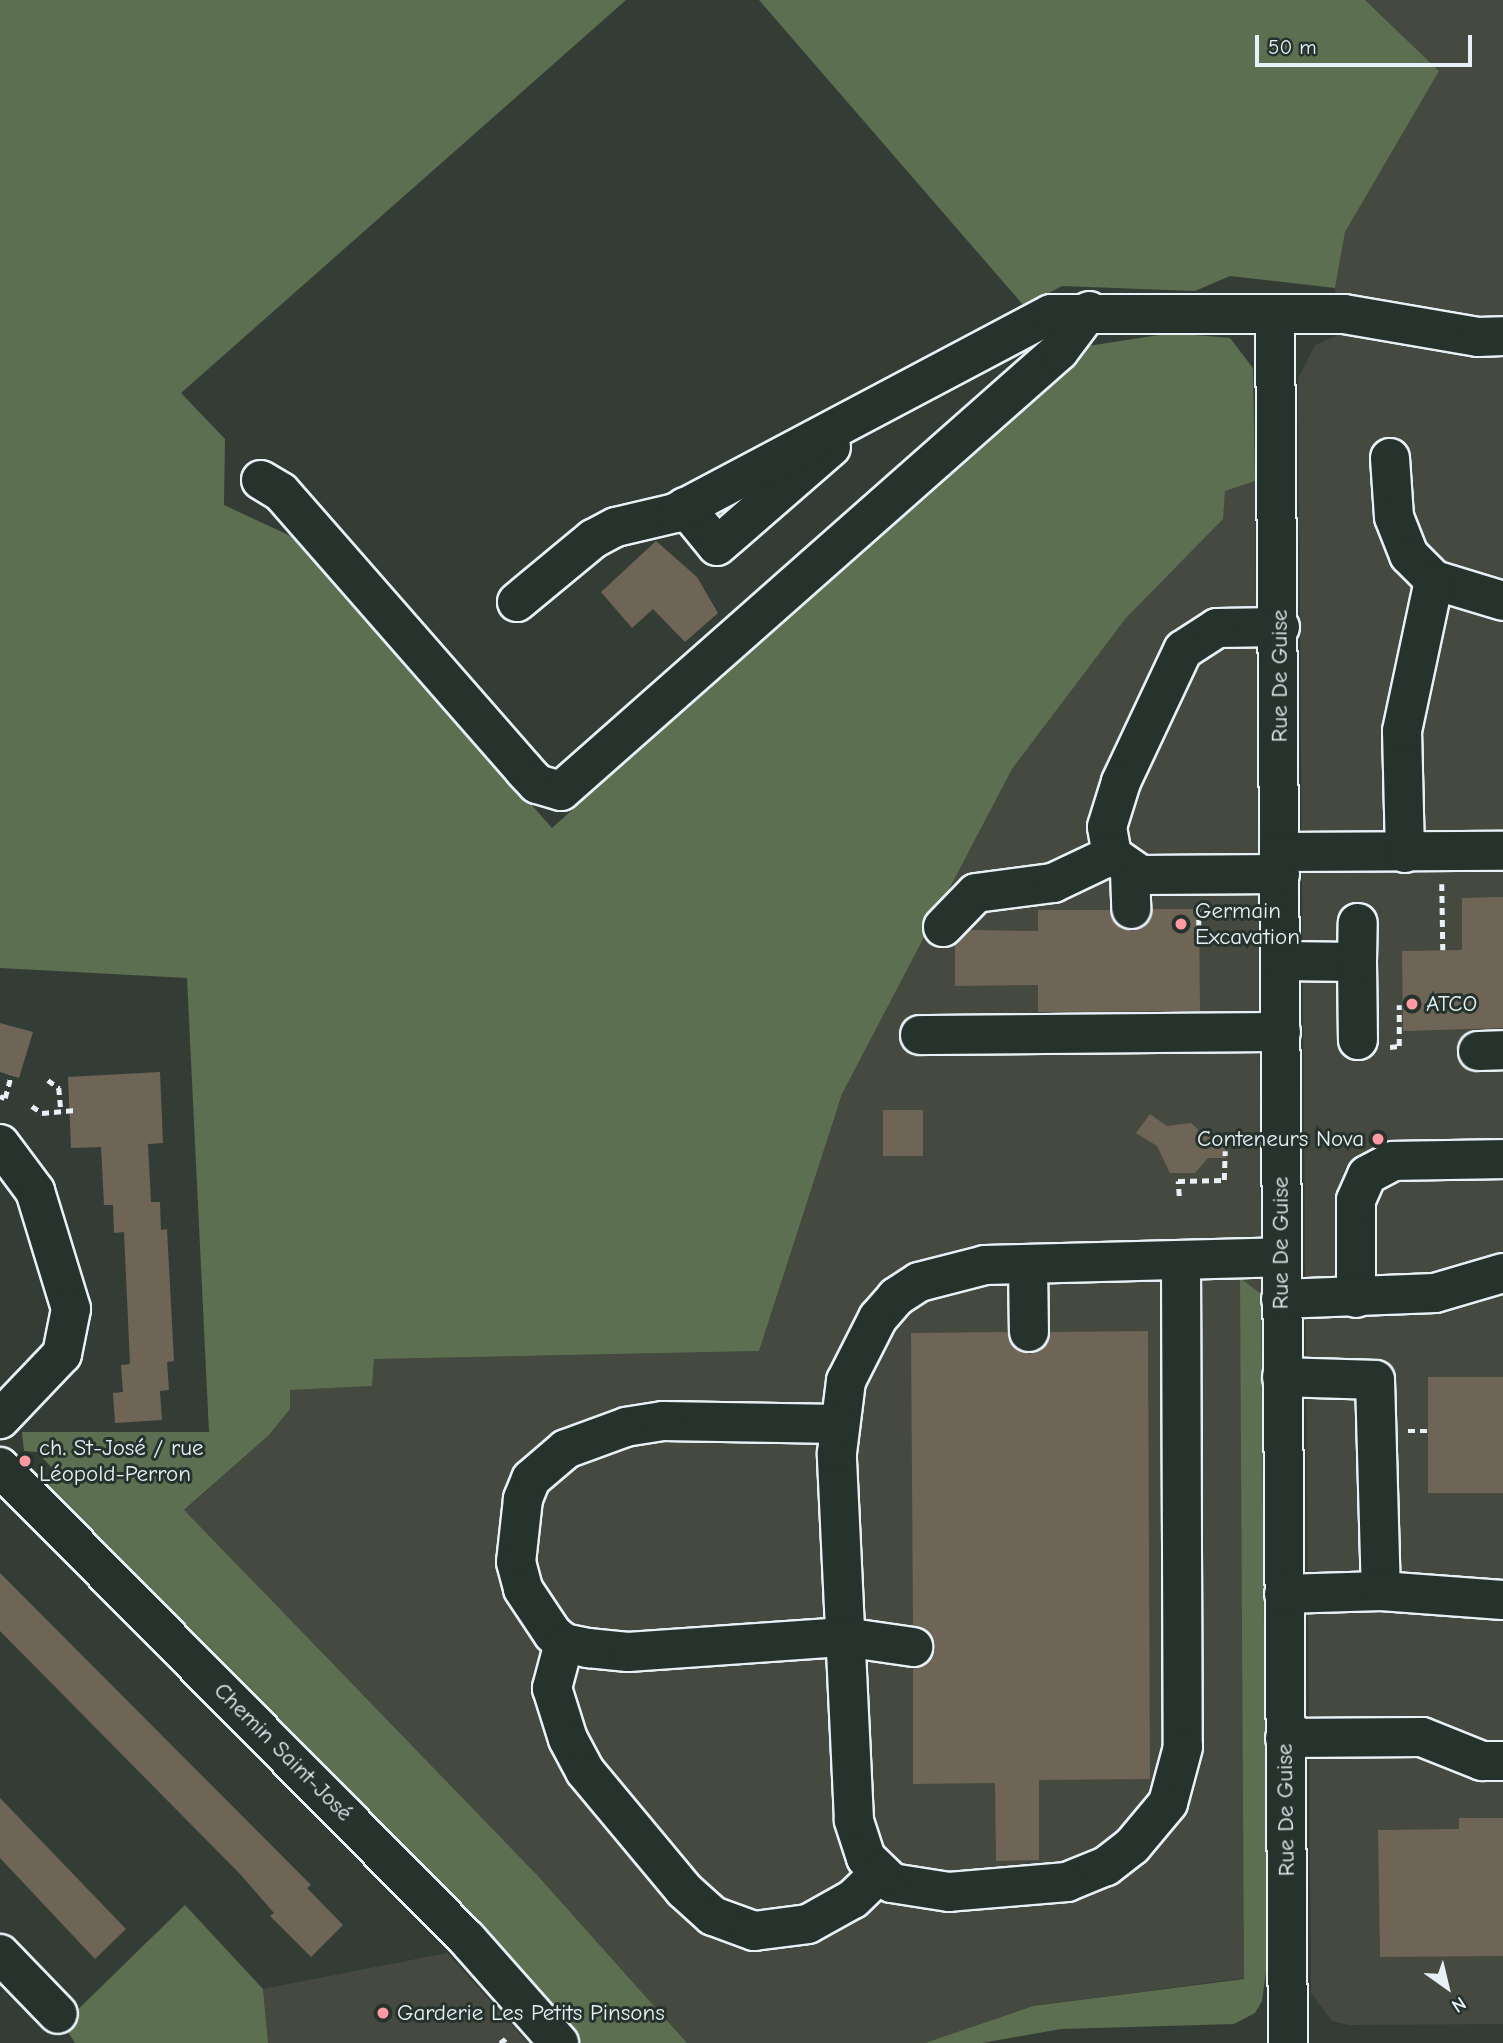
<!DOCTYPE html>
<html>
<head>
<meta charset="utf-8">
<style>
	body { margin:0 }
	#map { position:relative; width:1503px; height:2043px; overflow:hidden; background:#343d35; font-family:"Comic Neue",sans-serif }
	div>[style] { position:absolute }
	.built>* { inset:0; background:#45493f }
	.green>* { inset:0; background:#5d6f51 }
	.building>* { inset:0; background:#6e6557; transform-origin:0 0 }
	.path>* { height:4.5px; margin-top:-2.25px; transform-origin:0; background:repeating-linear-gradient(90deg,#e8f1f8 0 7px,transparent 0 12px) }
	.roads { filter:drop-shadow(2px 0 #e8f1f8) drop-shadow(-2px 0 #e8f1f8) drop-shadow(0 2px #e8f1f8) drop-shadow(0 -2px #e8f1f8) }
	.minor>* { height:38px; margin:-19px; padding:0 19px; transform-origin:19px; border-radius:19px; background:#26332d }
	.dots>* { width:19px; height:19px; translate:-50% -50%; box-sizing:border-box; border:4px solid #26332d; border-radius:50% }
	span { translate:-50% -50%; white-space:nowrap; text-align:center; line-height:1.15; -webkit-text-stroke:6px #26332d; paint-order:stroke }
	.street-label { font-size:23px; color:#e8f1f8 }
	.poi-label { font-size:23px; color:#e8f1f8 }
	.left { translate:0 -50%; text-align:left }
	.right { translate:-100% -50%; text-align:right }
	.north { position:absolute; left:1412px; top:1952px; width:70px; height:70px; -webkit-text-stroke:5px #26332d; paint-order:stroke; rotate:146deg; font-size:19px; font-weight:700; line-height:28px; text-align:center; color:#e8f1f8 }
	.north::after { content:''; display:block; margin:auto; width:24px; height:32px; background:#e8f1f8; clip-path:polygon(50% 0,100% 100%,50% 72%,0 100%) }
	.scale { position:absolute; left:1255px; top:35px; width:217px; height:32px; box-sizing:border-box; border:4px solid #e8f1f8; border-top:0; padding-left:9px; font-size:21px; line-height:24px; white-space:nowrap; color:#e8f1f8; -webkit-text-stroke:5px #26332d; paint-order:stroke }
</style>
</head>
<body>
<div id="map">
	<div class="built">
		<i style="clip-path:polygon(1365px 0,1503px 0,1503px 2024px,1350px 2025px,1332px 2021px,1311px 1993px,1298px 379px,1315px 345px,1336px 336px,1335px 288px,1345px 232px,1439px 71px)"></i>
		<i style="clip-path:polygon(1255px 481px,1267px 1975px,1033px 2006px,925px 2043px,687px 2043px,538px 1876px,184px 1511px,268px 1436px,290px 1390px,372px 1386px,374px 1359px,759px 1351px,842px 1094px,1012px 769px,1126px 618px,1222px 519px,1225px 491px)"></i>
		<i style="clip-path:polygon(447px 1953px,528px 2043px,268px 2043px,263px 1989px)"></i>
	</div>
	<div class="green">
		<i style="clip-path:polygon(0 0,626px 0,181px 393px,225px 439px,224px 505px,297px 539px,552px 828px,1088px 346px,1172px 333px,1230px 338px,1253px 368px,1255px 481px,1225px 491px,1223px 519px,1126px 618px,1012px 769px,842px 1094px,759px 1351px,374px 1359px,372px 1386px,290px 1390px,290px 1409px,268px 1436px,184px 1510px,538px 1876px,687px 2043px,581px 2043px,42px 1484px,50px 1484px,54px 1470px,37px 1452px,24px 1451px,22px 1432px,209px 1432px,187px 978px,0 968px)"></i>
		<i style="clip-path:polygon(759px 0,1365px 0,1439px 71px,1345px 232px,1335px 288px,1230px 276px,1195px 291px,1062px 286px,1024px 306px)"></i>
		<i style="clip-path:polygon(1240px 1278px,1261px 1294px,1267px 1964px,1262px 2001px,1255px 2013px,1234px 2024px,1061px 2029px,982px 2043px,925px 2043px,1033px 2006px,1244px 1979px)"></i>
		<i style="clip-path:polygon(185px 1905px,263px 1989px,268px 2043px,75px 2043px,63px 2024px)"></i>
	</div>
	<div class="building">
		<i style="clip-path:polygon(656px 541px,697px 577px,718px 613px,685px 642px,653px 609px,632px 628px,601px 592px)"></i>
		<i style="clip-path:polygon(1503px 897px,1503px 1028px,1403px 1031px,1402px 951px,1462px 950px,1462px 898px)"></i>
		<i style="clip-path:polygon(1153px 909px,1199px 909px,1200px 1011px,1038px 1012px,1038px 985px,955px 986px,955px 944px,970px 930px,1038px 931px,1038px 910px,1109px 910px,1120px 928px,1132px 931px,1143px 927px)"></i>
		<i style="clip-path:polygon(0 1023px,33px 1032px,19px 1078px,0 1072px)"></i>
		<i style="clip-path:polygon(160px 1072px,163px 1143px,148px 1144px,151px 1202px,160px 1202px,161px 1230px,167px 1229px,174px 1361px,167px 1362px,169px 1390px,160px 1391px,162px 1420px,115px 1423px,113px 1393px,123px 1392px,121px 1365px,130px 1364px,124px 1232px,114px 1233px,113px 1205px,104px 1205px,101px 1147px,71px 1148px,68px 1077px)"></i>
		<i style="left:923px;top:1110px;width:46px;height:40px;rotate:90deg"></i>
		<i style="clip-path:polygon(1150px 1114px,1167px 1126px,1191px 1123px,1205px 1136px,1224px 1134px,1226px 1158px,1208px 1158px,1195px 1173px,1170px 1173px,1157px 1146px,1136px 1133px)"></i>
		<i style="clip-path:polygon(1148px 1331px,1150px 1779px,1039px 1780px,1039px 1860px,996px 1861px,995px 1783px,913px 1784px,913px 1668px,930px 1661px,935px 1649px,927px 1630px,913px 1625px,911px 1333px,1007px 1332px,1011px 1344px,1029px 1354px,1041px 1350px,1051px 1332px)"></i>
		<i style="left:1503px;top:1377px;width:116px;height:75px;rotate:90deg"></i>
		<i style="clip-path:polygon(0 1573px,311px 1885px,307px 1888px,343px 1925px,311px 1957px,270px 1916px,274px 1913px,240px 1874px,0 1631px)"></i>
		<i style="clip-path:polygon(0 1798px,126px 1929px,95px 1959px,0 1858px)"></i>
		<i style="clip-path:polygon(1459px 1818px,1503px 1818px,1503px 1956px,1380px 1957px,1378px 1830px,1459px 1829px)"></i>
	</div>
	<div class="path">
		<i style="left:1442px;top:884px;width:66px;rotate:89.1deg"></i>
		<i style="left:1199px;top:908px;width:17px;rotate:90deg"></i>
		<i style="left:1390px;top:1047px;width:9px;rotate:-6deg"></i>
		<i style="left:1399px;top:1046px;width:41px;rotate:-90deg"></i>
		<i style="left:48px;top:1080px;width:14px;rotate:36deg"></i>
		<i style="left:59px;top:1088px;width:24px;rotate:85deg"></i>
		<i style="left:0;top:1096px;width:5px;rotate:22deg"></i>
		<i style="left:5px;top:1098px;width:24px;rotate:-75deg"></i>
		<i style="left:32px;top:1106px;width:12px;rotate:35deg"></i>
		<i style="left:42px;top:1113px;width:36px;rotate:-5deg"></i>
		<i style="left:1179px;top:1196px;width:15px;rotate:-94deg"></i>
		<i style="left:1178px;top:1181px;width:46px;rotate:-1.2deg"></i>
		<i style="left:1224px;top:1180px;width:29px;rotate:-88deg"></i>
		<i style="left:1408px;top:1431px;width:20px"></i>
		<i style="left:500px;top:2043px;width:11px;rotate:-38deg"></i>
	</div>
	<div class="roads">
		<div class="minor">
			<i style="left:1275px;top:317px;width:1726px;rotate:89.57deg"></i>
			<i style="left:1390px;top:458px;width:59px;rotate:86.1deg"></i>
			<i style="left:1394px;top:517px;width:41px;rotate:68.5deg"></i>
			<i style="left:1409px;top:555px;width:35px;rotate:45deg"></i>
			<i style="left:1434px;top:580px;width:72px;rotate:16.9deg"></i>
			<i style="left:261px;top:480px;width:23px;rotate:31deg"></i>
			<i style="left:281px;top:492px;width:369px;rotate:48.8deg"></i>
			<i style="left:524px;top:770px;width:19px;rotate:47deg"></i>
			<i style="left:537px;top:784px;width:25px;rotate:16deg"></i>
			<i style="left:561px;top:791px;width:665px;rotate:-41.46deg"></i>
			<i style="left:1059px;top:351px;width:50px;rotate:-53.1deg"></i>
			<i style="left:685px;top:507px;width:50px;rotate:50.6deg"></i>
			<i style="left:717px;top:546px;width:151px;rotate:-41deg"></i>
			<i style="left:517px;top:602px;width:99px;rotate:-39.7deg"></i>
			<i style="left:593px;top:539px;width:26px;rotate:-28deg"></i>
			<i style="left:616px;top:527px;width:61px;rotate:-13.3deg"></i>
			<i style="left:675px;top:513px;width:425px;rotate:-27.9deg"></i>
			<i style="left:1051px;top:314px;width:293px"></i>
			<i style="left:1344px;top:314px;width:136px;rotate:9.7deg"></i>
			<i style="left:1478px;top:337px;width:25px;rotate:-2deg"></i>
			<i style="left:1280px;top:627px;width:63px;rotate:179.1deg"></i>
			<i style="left:1217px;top:628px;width:40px;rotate:147.1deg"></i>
			<i style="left:1183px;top:650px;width:146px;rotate:115.2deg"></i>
			<i style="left:1121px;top:782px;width:47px;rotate:107.3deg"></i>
			<i style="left:1107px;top:827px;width:28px;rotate:80deg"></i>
			<i style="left:1112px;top:855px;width:35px;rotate:35deg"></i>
			<i style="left:1141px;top:875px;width:139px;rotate:-0.4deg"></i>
			<i style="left:1280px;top:852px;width:223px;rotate:-0.3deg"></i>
			<i style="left:1405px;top:853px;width:122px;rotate:-91.4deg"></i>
			<i style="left:1402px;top:731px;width:154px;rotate:-78deg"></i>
			<i style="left:1130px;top:871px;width:38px;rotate:88deg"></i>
			<i style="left:943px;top:927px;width:47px;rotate:-45.9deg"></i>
			<i style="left:976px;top:893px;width:78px;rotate:-7.4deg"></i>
			<i style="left:1053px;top:883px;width:65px;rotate:-25.4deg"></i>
			<i style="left:1280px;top:961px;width:77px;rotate:0.7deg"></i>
			<i style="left:1357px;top:962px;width:78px;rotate:89.3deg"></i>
			<i style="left:1357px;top:962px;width:39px;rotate:-89deg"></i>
			<i style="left:920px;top:1035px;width:361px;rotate:-0.5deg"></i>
			<i style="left:1478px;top:1051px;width:25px;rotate:-2deg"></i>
			<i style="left:0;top:1144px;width:59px;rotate:53.3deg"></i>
			<i style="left:35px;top:1191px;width:123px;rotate:73deg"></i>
			<i style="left:71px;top:1309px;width:46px;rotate:101.3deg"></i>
			<i style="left:62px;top:1354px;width:90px;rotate:133.6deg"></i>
			<i style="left:1181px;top:1260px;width:487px;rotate:89.8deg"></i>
			<i style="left:1183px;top:1747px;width:58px;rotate:105deg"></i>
			<i style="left:1168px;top:1803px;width:56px;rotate:129.9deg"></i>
			<i style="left:1132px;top:1846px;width:33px;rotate:142deg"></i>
			<i style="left:1106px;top:1866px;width:42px;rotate:157.7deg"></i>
			<i style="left:1067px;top:1882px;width:118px;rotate:175.2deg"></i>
			<i style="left:949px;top:1892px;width:58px;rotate:-171deg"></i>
			<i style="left:892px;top:1883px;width:36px;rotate:-136deg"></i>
			<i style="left:866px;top:1858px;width:40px;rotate:-108deg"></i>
			<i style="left:854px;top:1820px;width:367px;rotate:-92.7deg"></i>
			<i style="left:837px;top:1453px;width:73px;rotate:-82.9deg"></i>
			<i style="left:846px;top:1381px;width:71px;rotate:-63.1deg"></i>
			<i style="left:878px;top:1318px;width:28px;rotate:-49deg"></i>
			<i style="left:896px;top:1297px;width:27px;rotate:-33deg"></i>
			<i style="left:919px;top:1282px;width:68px;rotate:-14.4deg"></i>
			<i style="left:985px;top:1265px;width:296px;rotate:-1.5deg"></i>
			<i style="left:1028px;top:1264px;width:68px;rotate:89.2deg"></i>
			<i style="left:1356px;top:1298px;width:98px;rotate:-90deg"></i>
			<i style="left:1356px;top:1200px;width:27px;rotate:-66deg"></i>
			<i style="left:1367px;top:1175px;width:30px;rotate:-28deg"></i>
			<i style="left:1393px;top:1161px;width:110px;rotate:-1deg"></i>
			<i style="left:1281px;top:1299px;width:154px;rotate:-2.2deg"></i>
			<i style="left:1435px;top:1293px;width:71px;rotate:-16.4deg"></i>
			<i style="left:1282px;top:1377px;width:93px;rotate:1.8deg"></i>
			<i style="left:1375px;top:1380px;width:211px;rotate:88.4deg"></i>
			<i style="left:1381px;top:1591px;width:97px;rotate:178.2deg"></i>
			<i style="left:839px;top:1424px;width:176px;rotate:-179deg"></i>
			<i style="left:663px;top:1421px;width:37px;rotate:171deg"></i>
			<i style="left:626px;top:1427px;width:64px;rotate:159.9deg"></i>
			<i style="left:566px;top:1449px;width:46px;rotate:139.4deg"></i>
			<i style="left:531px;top:1479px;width:22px;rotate:112deg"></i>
			<i style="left:523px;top:1499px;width:63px;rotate:96.3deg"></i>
			<i style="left:516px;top:1562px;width:28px;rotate:75deg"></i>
			<i style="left:523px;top:1589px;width:54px;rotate:56.3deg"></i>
			<i style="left:553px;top:1634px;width:14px;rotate:39deg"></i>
			<i style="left:564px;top:1643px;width:25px;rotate:12deg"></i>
			<i style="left:588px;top:1648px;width:40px;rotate:5.7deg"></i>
			<i style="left:628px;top:1652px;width:217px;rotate:-4deg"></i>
			<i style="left:844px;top:1637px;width:70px;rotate:8.2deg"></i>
			<i style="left:0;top:1467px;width:664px;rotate:45.31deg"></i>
			<i style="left:467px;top:1939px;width:139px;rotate:48.5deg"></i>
			<i style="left:1381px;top:1591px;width:122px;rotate:4.2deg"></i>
			<i style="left:564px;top:1643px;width:47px;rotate:104.9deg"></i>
			<i style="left:552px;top:1688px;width:53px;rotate:72.6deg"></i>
			<i style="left:568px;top:1739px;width:36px;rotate:62deg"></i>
			<i style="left:585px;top:1771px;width:155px;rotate:50.2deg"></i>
			<i style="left:684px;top:1890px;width:39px;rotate:42deg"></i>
			<i style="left:713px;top:1916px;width:44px;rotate:20.1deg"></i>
			<i style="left:754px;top:1931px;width:54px;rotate:-7.4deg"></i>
			<i style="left:808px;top:1924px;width:51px;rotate:-29.1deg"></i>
			<i style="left:853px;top:1899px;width:36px;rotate:-44deg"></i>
			<i style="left:1285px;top:1738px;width:137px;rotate:-0.4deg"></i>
			<i style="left:1422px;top:1737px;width:65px;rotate:21.8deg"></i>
			<i style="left:1482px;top:1761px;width:21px"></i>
			<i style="left:0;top:1954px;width:83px;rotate:46deg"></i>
		</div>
	</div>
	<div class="dots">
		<i style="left:1181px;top:924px;background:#ff9aa2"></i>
		<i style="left:1412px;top:1004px;background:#ff9aa2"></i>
		<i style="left:1378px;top:1139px;background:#ff9aa2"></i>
		<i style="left:25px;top:1461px;background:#ff9aa2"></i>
		<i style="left:383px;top:2013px;background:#ff9aa2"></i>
	</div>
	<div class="street-label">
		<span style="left:1280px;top:676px;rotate:-90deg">Rue De Guise</span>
		<span style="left:1281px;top:1243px;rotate:-90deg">Rue De Guise</span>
		<span style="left:283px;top:1752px;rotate:45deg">Chemin Saint-José</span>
		<span style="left:1286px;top:1810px;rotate:-91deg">Rue De Guise</span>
	</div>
	<div class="poi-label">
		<span class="left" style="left:1195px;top:924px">Germain<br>Excavation</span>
		<span class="left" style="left:1426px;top:1004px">ATCO</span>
		<span class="right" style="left:1364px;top:1139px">Conteneurs Nova</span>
		<span class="left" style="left:39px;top:1461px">ch. St-José / rue<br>Léopold-Perron</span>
		<span class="left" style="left:397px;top:2013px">Garderie Les Petits Pinsons</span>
	</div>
	<div class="north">N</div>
	<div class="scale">50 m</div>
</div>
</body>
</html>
